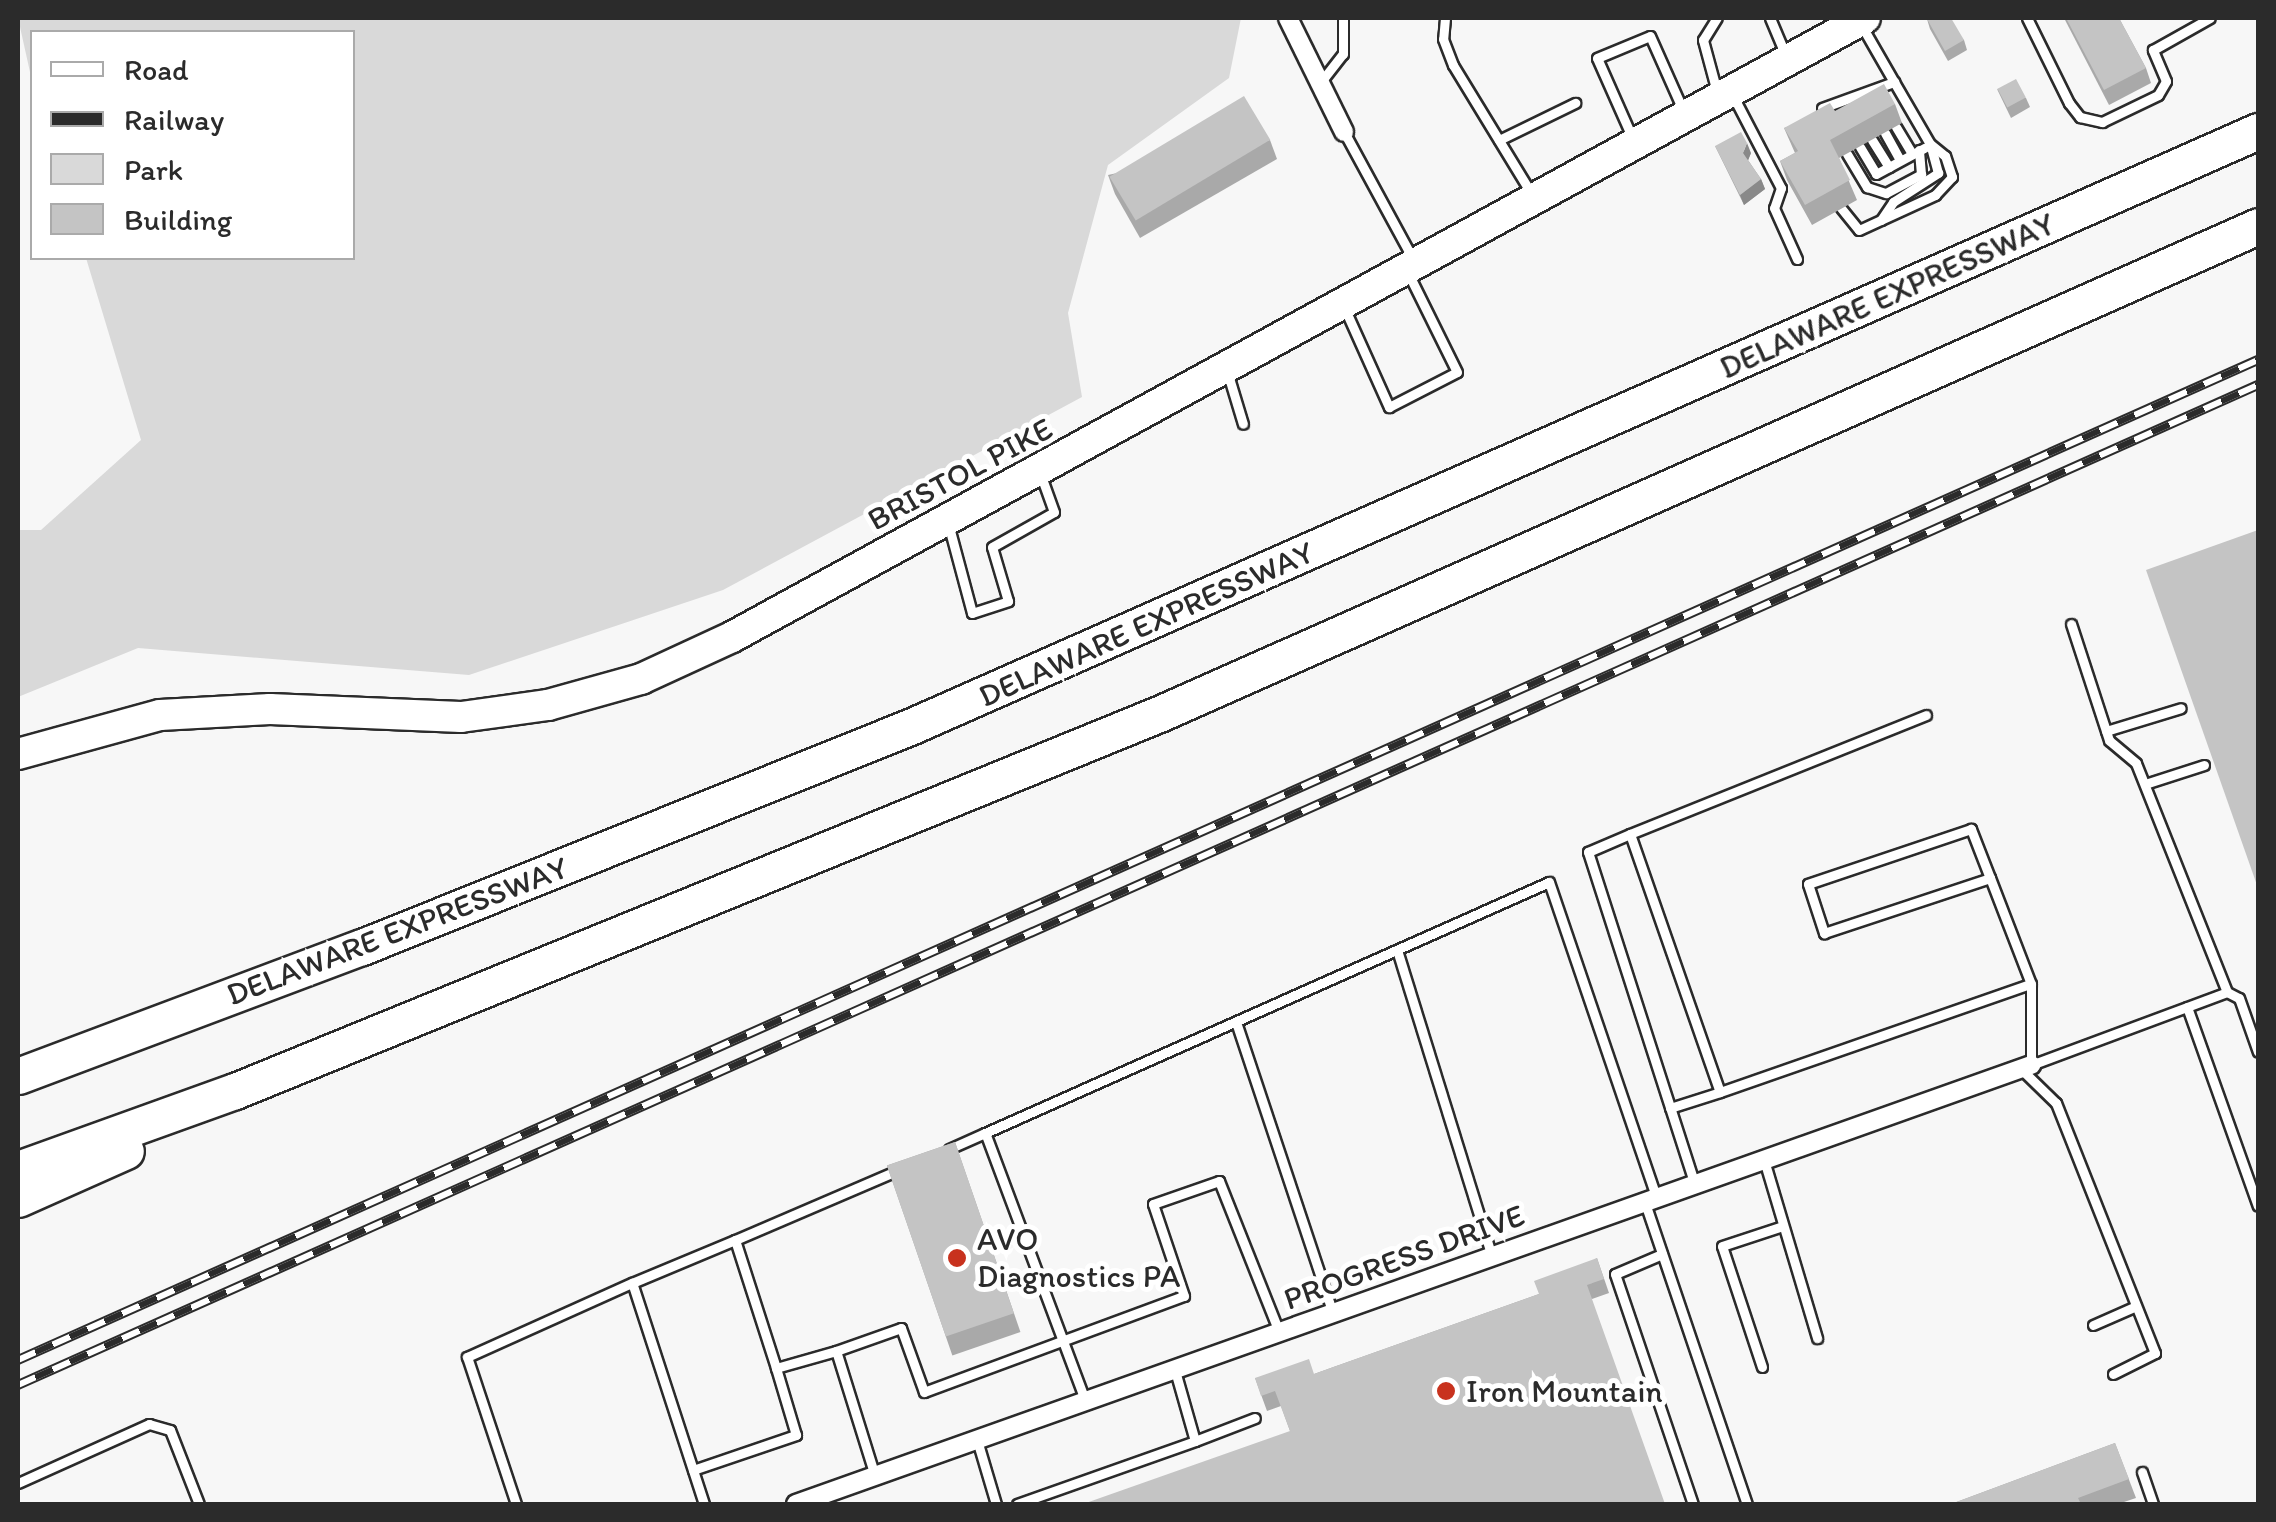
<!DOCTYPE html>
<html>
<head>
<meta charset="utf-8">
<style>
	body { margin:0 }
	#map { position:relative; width:2276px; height:1522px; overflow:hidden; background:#f7f7f7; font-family:Itim,sans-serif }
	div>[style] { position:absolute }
	.green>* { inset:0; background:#d9d9d9 }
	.roads { filter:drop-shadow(2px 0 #2b2b2b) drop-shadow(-2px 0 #2b2b2b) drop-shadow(0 2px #2b2b2b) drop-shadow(0 -2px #2b2b2b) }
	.service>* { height:9px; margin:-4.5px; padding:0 4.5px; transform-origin:4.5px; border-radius:4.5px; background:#fff }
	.minor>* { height:18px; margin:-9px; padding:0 9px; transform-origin:9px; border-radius:9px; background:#fff }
	.primary>* { height:30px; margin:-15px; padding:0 15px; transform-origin:15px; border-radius:15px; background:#fff }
	.motorway>* { height:35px; margin:-17.5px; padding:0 17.5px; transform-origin:17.5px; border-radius:17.5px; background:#fff }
	.rail>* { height:10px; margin-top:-5px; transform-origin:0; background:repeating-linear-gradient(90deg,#fff 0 19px,#2b2b2b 0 38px); box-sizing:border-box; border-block:2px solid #2b2b2b }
	.wall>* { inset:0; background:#a9a9a9; transform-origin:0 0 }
	.shaded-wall>* { inset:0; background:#898989 }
	.building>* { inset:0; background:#c4c4c4; transform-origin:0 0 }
	.dots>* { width:28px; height:28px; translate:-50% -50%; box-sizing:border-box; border:5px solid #fff; border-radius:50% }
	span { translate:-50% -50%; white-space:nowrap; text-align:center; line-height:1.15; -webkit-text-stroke:10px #fff; paint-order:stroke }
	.street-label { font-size:32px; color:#2b2b2b }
	.poi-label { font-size:32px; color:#2b2b2b }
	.left { translate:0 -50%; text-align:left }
	.frame { position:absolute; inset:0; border:20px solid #2b2b2b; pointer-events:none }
	.legend { position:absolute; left:30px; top:30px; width:325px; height:230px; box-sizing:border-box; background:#fff; border:2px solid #aaa; margin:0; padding:12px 18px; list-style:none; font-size:30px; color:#2b2b2b }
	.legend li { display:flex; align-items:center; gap:20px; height:50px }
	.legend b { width:50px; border:2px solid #aaa }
</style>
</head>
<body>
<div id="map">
	<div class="green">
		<i style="clip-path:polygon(18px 18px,1241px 18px,1229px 78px,1108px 165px,1068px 313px,1082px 397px,723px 590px,469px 675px,138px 648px,18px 697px,18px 530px,41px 530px,141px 440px,86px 258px,352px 258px,352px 32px,32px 32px,32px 81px)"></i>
	</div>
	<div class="roads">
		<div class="service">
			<i style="left:1445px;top:18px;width:21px;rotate:95deg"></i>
			<i style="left:1443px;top:39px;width:28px;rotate:69deg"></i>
			<i style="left:1453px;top:65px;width:150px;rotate:58.6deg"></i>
			<i style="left:1770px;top:18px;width:41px;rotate:67.2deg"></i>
			<i style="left:2027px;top:18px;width:95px;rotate:63.7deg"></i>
			<i style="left:2069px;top:103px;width:18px;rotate:52deg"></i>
			<i style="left:2080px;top:117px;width:23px;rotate:13deg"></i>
			<i style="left:2102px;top:122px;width:62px;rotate:-25.7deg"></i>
			<i style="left:2158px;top:95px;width:16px;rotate:-60deg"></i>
			<i style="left:2166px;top:81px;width:34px;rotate:-113deg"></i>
			<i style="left:2153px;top:50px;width:65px;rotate:-29.3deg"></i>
			<i style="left:1320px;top:83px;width:37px;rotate:-52deg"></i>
			<i style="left:1343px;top:54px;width:36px;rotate:-90deg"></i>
			<i style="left:1717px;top:92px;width:54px;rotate:-105.1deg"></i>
			<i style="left:1703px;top:40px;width:26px;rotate:-58deg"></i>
			<i style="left:1732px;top:94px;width:106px;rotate:62.5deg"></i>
			<i style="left:1781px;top:188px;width:21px;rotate:109deg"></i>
			<i style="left:1774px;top:208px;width:56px;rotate:65.7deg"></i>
			<i style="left:1822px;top:108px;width:77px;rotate:-19.9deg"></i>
			<i style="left:1894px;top:82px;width:62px;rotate:-119.9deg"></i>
			<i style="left:1896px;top:127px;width:31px;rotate:59deg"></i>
			<i style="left:1344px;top:132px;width:147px;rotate:61.5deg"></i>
			<i style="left:1885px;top:133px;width:31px;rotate:61deg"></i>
			<i style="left:1632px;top:137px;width:86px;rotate:-113.9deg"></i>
			<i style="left:1597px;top:58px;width:57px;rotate:-22.5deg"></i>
			<i style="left:1650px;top:36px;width:81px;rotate:66deg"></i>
			<i style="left:1499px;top:140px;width:85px;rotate:-26deg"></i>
			<i style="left:1872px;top:140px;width:32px;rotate:58deg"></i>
			<i style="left:1860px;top:147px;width:31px;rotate:59deg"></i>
			<i style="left:1876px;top:174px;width:55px;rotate:-28.4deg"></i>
			<i style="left:1847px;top:154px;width:39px;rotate:59deg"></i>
			<i style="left:1867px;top:187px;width:20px;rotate:18deg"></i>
			<i style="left:1886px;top:193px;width:40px;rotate:-28deg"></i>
			<i style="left:1921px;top:174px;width:24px;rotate:-95deg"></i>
			<i style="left:1841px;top:208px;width:28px;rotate:51deg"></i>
			<i style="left:1859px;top:230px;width:84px;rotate:-24.7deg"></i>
			<i style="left:1935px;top:195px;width:25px;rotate:-47deg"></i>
			<i style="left:1952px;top:177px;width:22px;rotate:-108deg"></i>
			<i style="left:1945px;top:156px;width:19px;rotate:-141deg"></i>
			<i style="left:1881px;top:220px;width:22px;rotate:-56deg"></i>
			<i style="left:1893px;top:202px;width:54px;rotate:-32.8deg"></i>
			<i style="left:1938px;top:173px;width:30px;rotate:-105deg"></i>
			<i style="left:1930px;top:144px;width:72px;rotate:-120.1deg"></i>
			<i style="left:1344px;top:307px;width:110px;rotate:65.8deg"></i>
			<i style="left:1389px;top:407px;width:76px;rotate:-27.2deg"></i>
			<i style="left:1457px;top:372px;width:108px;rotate:-116.3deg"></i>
			<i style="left:1227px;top:371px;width:55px;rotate:73.2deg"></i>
			<i style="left:949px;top:527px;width:89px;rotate:75deg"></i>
			<i style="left:972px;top:613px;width:38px;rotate:-18deg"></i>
			<i style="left:1008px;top:601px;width:56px;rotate:-106.5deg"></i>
			<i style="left:992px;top:547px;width:71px;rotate:-29.4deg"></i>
			<i style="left:1054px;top:512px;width:41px;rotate:-109.7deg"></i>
			<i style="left:2106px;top:731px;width:78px;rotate:-17deg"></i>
			<i style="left:2145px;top:784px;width:62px;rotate:-17.9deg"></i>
			<i style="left:1630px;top:834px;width:319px;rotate:-21.9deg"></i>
			<i style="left:1397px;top:950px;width:321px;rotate:72.8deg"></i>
			<i style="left:2031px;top:984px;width:81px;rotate:90deg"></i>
			<i style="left:2031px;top:1065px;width:209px;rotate:-20.4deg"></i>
			<i style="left:2227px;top:992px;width:246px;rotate:-111.7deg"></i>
			<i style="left:2136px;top:763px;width:35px;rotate:-140deg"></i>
			<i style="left:2109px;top:740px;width:122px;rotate:-108.1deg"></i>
			<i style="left:2227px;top:992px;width:13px;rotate:27deg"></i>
			<i style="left:2239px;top:998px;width:57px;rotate:70.6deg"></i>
			<i style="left:2187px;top:1007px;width:211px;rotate:70.4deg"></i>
			<i style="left:1236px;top:1022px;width:307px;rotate:71.6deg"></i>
			<i style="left:2021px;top:1069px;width:49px;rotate:44.2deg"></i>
			<i style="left:2056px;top:1103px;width:269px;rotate:68.4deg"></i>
			<i style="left:2155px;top:1353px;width:47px;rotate:153.4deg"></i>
			<i style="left:1670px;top:1108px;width:52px;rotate:-17.7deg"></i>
			<i style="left:949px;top:1149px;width:39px;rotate:-24deg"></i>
			<i style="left:1764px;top:1160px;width:186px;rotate:73.4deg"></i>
			<i style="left:1695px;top:1185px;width:350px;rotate:-107.8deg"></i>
			<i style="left:1588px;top:852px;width:46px;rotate:-23.2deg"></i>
			<i style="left:1630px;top:834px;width:273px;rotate:70.8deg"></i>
			<i style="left:1720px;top:1092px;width:329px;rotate:-19.2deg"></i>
			<i style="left:2031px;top:984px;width:114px;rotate:-111.1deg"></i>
			<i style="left:1990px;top:878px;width:53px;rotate:-111.2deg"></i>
			<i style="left:1971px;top:829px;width:172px;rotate:161.4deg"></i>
			<i style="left:1808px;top:884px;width:52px;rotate:71.9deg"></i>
			<i style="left:1824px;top:933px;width:175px;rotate:-18.3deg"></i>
			<i style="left:1645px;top:1203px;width:318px;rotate:71.3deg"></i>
			<i style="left:735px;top:1240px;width:177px;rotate:-23.2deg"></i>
			<i style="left:1662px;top:1254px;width:51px;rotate:156.9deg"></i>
			<i style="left:1615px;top:1274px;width:243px;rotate:71.3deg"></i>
			<i style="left:2093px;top:1325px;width:47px;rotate:-23.8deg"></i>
			<i style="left:1762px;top:1367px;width:127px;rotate:-108.3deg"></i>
			<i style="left:1722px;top:1246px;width:64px;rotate:-18.2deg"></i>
			<i style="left:1085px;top:1400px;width:285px;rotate:-110.5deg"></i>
			<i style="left:985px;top:1133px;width:617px;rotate:-23.99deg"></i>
			<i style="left:1549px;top:882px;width:335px;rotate:71.2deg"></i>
			<i style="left:977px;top:1440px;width:67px;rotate:73.5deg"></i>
			<i style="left:1195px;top:1441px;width:64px;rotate:-21deg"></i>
			<i style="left:693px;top:1470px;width:109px;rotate:-18.8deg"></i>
			<i style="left:796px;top:1435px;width:70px;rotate:-106.6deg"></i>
			<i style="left:2142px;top:1472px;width:34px;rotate:71deg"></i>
			<i style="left:875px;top:1476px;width:131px;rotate:-107.3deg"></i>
			<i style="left:836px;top:1351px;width:69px;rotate:-19.5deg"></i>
			<i style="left:901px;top:1328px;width:68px;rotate:70.2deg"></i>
			<i style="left:924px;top:1392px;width:277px;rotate:-20.3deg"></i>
			<i style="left:1184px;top:1296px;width:97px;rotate:-108.6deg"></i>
			<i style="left:1153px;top:1204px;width:70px;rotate:-19.2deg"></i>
			<i style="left:1219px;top:1181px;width:162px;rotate:68.3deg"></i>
			<i style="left:18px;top:1483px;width:144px;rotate:-24.2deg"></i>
			<i style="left:149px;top:1424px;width:22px;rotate:16deg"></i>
			<i style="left:170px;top:1430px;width:79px;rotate:68.6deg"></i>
			<i style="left:516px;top:1504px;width:155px;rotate:-108.4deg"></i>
			<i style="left:467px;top:1357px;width:181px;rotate:-24.2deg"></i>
			<i style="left:704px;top:1504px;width:232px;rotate:-108deg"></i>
			<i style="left:632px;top:1283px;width:112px;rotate:-22.7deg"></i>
			<i style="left:735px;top:1240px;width:134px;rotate:72.2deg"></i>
			<i style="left:776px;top:1368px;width:62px;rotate:-15.8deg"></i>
			<i style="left:1017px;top:1504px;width:189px;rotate:-19.5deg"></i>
			<i style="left:1195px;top:1441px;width:73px;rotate:-105.9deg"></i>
		</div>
		<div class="minor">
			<i style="left:1288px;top:18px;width:127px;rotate:63.8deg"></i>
			<i style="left:796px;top:1504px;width:1311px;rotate:-19.57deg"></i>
		</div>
		<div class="primary">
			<i style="left:18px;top:754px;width:147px;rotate:-15.4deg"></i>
			<i style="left:160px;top:715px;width:110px;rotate:-3.1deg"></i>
			<i style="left:270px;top:709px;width:191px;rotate:2.4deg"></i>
			<i style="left:461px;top:717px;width:88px;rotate:-7.9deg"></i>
			<i style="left:548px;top:705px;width:97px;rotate:-15.6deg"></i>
			<i style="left:641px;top:679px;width:100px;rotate:-24.8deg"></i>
			<i style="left:732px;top:637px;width:1291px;rotate:-28.65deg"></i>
		</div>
		<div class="motorway">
			<i style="left:18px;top:1076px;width:367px;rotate:-20.6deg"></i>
			<i style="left:362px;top:947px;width:593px;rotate:-21.89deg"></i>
			<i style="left:912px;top:726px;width:1472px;rotate:-23.85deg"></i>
			<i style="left:18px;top:1169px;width:231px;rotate:-19.8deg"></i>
			<i style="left:235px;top:1091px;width:998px;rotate:-22.2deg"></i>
			<i style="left:1159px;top:714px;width:1202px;rotate:-23.94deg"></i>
			<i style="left:18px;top:1199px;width:118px;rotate:-24deg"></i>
		</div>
	</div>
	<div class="rail">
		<i style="left:18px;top:1360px;width:2453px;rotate:-24.06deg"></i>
		<i style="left:18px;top:1385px;width:2453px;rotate:-24.06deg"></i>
	</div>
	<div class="wall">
		<i style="clip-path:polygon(2064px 18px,2119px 18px,2146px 68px,2151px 83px,2109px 105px)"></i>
		<i style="clip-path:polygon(1927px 19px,1964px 40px,1967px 50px,1948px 61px,1930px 29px)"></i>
		<i style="clip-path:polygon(1997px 89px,2026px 98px,2030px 107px,2011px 118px)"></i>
		<i style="clip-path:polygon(1895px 104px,1902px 123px,1839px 158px,1857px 200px,1812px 225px,1787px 180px,1780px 161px,1795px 153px,1784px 128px,1835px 111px)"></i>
		<i style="clip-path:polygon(1270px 140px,1277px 159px,1140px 238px,1115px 194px,1108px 175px)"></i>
		<i style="clip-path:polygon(1715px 146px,1751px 153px,1748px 160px,1761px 179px,1765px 189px,1744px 205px)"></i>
		<i style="left:955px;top:1142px;width:201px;height:72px;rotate:71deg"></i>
		<i style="clip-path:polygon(1597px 1258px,1609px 1293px,1592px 1299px,1290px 1431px,1281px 1406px,1267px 1411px,1255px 1378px,1314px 1374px,1539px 1294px)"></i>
		<i style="clip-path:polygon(2115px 1443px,2136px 1498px,2118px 1504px,1951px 1504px)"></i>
	</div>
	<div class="shaded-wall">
		<i style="clip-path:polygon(1747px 143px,1751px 153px,1747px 163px,1743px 153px)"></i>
		<i style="clip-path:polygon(1761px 179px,1765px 189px,1744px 205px,1740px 195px)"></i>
	</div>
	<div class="building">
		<i style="clip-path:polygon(1930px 18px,1951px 18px,1964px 40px,1945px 51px,1927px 19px)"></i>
		<i style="clip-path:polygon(2066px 18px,2119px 18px,2146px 68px,2104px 90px)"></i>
		<i style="left:2016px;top:79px;width:21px;height:21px;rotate:62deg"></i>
		<i style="clip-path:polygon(1884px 84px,1895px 104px,1830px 140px,1850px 180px,1805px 205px,1780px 161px,1798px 151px,1784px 128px,1830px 103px,1835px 111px)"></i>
		<i style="left:1244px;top:96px;width:51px;height:157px;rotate:59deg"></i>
		<i style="clip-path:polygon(1741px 132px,1747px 143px,1743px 153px,1761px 179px,1740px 195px,1715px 146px)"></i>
		<i style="clip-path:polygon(2258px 530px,2258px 888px,2146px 570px)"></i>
		<i style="left:955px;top:1142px;width:181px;height:72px;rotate:71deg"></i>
		<i style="clip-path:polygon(1597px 1258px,1604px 1279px,1587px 1285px,1665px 1504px,1083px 1504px,1290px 1431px,1275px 1391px,1261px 1396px,1255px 1378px,1309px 1359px,1314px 1374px,1539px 1294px,1534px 1281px)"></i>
		<i style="clip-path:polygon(2115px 1443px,2129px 1479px,2078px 1498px,2081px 1504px,1951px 1504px)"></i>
	</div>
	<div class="dots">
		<i style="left:957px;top:1258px;background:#c8321e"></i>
		<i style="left:1446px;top:1391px;background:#c8321e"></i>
	</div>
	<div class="street-label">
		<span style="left:1887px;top:296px;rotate:-24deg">DELAWARE EXPRESSWAY</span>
		<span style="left:960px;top:474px;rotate:-28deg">BRISTOL PIKE</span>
		<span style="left:1146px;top:624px;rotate:-24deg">DELAWARE EXPRESSWAY</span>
		<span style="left:397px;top:931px;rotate:-21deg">DELAWARE EXPRESSWAY</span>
		<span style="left:1404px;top:1257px;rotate:-20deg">PROGRESS DRIVE</span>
	</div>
	<div class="poi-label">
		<span class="left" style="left:977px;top:1258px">AVO<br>Diagnostics PA</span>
		<span class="left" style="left:1466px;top:1391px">Iron Mountain</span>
	</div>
	<div class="frame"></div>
	<ul class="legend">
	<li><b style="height:12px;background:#fff"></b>Road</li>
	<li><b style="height:12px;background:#2b2b2b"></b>Railway</li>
	<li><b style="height:28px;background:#d9d9d9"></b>Park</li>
	<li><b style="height:28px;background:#c4c4c4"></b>Building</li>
	</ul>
</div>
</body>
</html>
